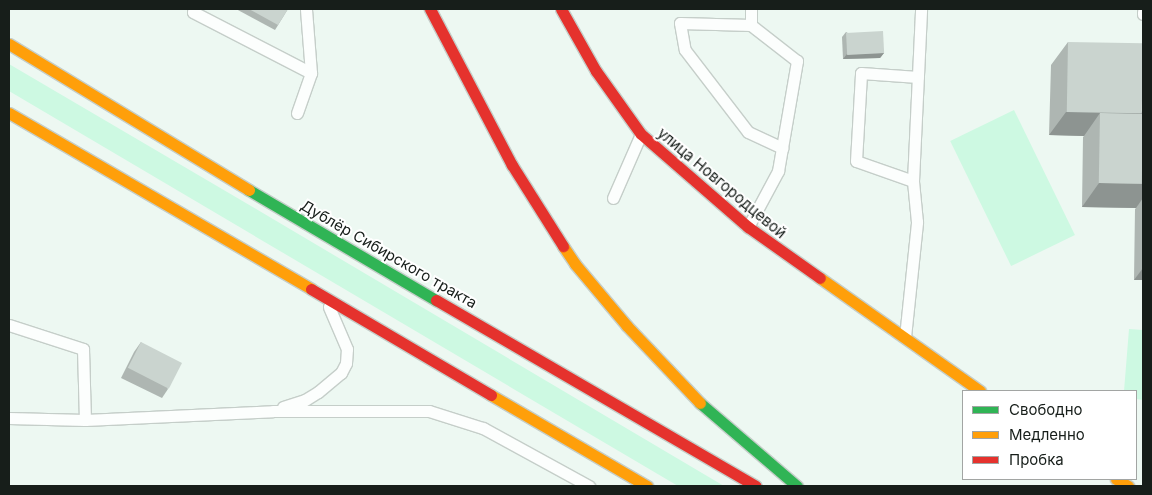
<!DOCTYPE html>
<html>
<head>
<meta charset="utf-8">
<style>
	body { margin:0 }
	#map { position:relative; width:1152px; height:495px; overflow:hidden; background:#edf8f2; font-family:Inter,sans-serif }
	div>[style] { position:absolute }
	.green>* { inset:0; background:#cdf9e2; transform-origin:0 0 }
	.roads { filter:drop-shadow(1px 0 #c5cec9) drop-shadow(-1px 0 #c5cec9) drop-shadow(0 1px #c5cec9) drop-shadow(0 -1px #c5cec9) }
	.lane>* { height:11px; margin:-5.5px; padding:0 5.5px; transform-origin:5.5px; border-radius:5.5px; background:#fcfefd }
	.fast>* { height:11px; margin:-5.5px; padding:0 5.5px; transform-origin:5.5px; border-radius:5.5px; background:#30b455 }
	.slow>* { height:11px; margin:-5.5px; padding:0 5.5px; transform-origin:5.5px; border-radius:5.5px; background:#ff9f0a }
	.jam>* { height:11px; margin:-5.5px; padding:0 5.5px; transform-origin:5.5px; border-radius:5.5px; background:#e5322d }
	.wall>* { inset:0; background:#aeb6b2 }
	.shaded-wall>* { inset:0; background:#8d9491 }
	.building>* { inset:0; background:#cad4cf; transform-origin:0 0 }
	span { translate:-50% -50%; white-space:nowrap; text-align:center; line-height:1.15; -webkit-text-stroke:4px #fff; paint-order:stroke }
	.street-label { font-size:15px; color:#171e1a }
	.frame { position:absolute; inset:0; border:10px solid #171e1a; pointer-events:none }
	.legend { position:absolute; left:962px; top:390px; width:175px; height:90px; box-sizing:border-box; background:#fff; border:1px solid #a2a5a3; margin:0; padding:6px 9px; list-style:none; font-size:15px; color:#171e1a }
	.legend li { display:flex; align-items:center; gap:10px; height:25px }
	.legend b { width:25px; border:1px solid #a2a5a3 }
</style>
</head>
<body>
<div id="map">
	<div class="green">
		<i style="clip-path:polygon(9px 64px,251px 206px,724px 486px,678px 486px,9px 91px)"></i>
		<i style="left:1014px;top:110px;width:139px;height:71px;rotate:64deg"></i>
		<i style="clip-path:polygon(1129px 329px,1143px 330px,1143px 400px,1136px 399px,1136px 391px,1124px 391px)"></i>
	</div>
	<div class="roads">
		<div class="lane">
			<i style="left:194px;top:9px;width:3px;rotate:108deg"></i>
			<i style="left:193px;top:12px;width:133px;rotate:27.3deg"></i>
			<i style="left:1143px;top:12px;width:2px;rotate:90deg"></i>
			<i style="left:751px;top:25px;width:71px;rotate:-178.4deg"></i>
			<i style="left:680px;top:23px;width:27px;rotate:80deg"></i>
			<i style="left:685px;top:50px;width:103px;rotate:52.5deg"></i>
			<i style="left:748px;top:132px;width:38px;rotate:25deg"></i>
			<i style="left:297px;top:113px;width:42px;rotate:-70.7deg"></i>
			<i style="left:311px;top:73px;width:64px;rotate:-94.5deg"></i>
			<i style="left:913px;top:181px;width:60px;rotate:-160.7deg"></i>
			<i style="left:856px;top:161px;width:88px;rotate:-86.7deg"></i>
			<i style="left:861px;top:73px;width:57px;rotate:4deg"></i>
			<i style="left:613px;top:198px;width:70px;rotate:-66.4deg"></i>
			<i style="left:748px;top:227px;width:64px;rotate:-61.8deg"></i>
			<i style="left:778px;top:171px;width:112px;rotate:-80.2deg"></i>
			<i style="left:797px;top:61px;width:58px;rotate:-142deg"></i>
			<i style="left:751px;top:25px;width:16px;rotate:-90deg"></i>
			<i style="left:9px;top:325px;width:78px;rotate:18deg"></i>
			<i style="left:83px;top:349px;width:71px;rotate:88.4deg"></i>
			<i style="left:905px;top:337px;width:116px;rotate:-84deg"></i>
			<i style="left:917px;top:222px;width:41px;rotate:-95.6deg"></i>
			<i style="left:913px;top:181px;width:172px;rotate:-87.3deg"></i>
			<i style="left:283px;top:407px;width:23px;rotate:-18deg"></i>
			<i style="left:305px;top:400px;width:15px;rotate:-32deg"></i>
			<i style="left:318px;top:392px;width:30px;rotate:-40deg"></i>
			<i style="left:341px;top:373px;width:11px;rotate:-63deg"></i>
			<i style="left:346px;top:363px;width:14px;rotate:-86deg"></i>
			<i style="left:347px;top:349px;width:46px;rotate:-113.2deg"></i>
			<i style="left:9px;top:418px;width:76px;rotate:1.5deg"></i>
			<i style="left:85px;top:420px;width:188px;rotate:-2.7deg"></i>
			<i style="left:273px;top:411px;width:156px"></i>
			<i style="left:429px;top:411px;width:57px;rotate:17.5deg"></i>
			<i style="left:483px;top:428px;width:121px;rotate:28.7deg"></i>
		</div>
		<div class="fast">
			<i style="left:249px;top:190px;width:217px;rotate:30.5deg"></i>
			<i style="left:700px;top:403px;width:128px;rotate:40.6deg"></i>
		</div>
		<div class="slow">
			<i style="left:9px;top:44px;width:281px;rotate:31.3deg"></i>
			<i style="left:9px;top:113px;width:350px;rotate:30.2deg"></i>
			<i style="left:563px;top:246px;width:22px;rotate:56deg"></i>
			<i style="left:575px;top:264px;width:81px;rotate:50deg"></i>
			<i style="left:627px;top:326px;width:106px;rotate:46.5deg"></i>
			<i style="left:820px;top:278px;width:196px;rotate:35.2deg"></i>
			<i style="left:491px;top:395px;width:181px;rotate:30.3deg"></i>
			<i style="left:1116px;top:479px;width:14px;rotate:30deg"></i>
		</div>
		<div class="jam">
			<i style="left:430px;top:9px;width:176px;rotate:62.3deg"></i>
			<i style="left:512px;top:165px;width:96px;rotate:57.8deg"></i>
			<i style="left:561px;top:9px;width:71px;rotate:60.6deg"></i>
			<i style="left:596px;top:71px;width:77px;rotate:54.5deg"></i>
			<i style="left:641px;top:134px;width:142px;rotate:41deg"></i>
			<i style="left:748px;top:227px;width:88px;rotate:35.3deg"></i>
			<i style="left:311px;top:289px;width:209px;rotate:30.5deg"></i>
			<i style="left:436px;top:300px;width:370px;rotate:30.2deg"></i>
		</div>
	</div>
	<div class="wall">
		<i style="clip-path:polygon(236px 9px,288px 9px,275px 30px)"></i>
		<i style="clip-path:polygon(846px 32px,884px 53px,880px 58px,843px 59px,842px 37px)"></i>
		<i style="clip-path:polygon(1068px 42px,1143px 113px,1143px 280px,1134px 280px,1135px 209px,1136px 208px,1082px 207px,1083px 137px,1084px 136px,1049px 135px,1051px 65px)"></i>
		<i style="clip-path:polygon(141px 342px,168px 389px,162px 398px,121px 378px,134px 352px)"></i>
	</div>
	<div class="shaded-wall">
		<i style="clip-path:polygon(836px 9px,902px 9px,901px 10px)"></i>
		<i style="clip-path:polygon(884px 53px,880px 58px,843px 59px,847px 54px)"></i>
		<i style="clip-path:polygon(1066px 112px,1143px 113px,1143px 118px,1100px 113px,1084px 136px,1049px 135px)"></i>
		<i style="clip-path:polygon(1099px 183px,1143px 184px,1143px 198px,1136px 208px,1082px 207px)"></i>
		<i style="clip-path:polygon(1143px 268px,1143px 280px,1134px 280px)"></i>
	</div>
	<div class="building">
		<i style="clip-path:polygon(249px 9px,288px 9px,278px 25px)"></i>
		<i style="left:883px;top:31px;width:22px;height:37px;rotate:87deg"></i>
		<i style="left:1068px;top:42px;width:75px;height:70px;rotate:1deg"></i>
		<i style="left:1100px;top:113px;width:43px;height:70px;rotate:1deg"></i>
		<i style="left:141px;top:342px;width:46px;height:29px;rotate:27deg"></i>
	</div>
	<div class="street-label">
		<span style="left:722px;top:183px;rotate:40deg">улица Новгородцевой</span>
		<span style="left:389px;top:254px;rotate:30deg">Дублёр Сибирского тракта</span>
	</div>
	<div class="frame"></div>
	<ul class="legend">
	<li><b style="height:6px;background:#30b455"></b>Свободно</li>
	<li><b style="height:6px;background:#ff9f0a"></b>Медленно</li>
	<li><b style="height:6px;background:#e5322d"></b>Пробка</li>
	</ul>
</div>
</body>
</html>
